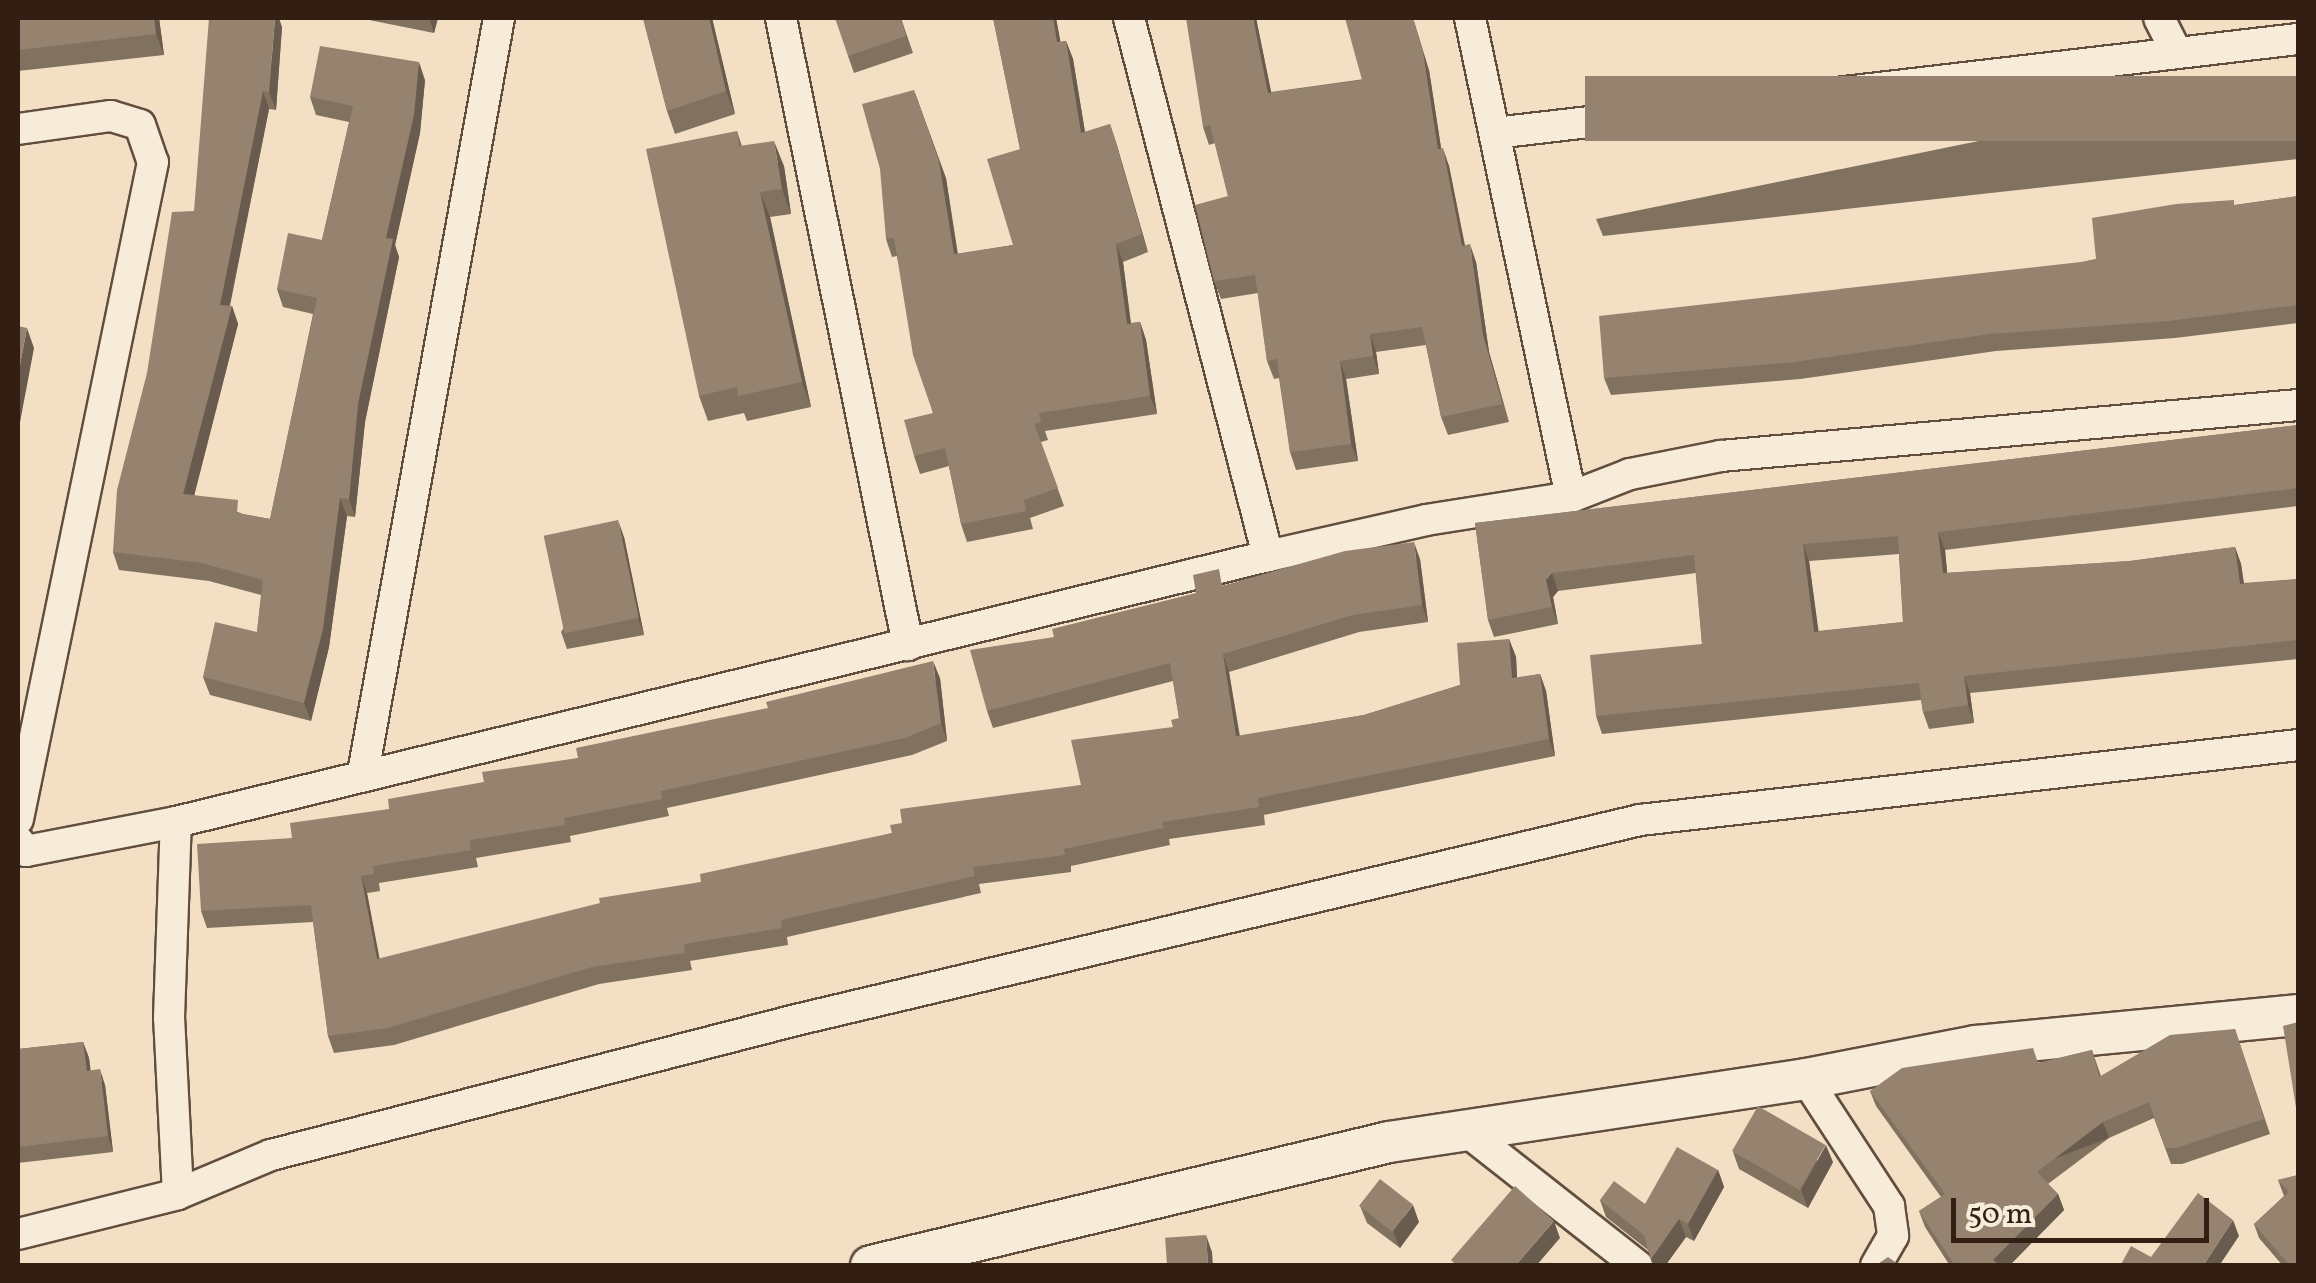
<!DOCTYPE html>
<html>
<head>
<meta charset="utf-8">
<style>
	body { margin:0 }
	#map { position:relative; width:2316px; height:1283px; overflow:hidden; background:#f3e0c4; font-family:Vollkorn,serif }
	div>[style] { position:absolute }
	.roads { filter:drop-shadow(2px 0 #624e3f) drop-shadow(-2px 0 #624e3f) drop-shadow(0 2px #624e3f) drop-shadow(0 -2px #624e3f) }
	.street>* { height:30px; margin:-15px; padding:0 15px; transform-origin:15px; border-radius:15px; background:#f7ebd9 }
	.secondary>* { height:40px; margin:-20px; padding:0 20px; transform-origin:20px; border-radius:20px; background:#f7ebd9 }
	.wall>* { inset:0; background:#81715f }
	.shaded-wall>* { inset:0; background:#695c4e; transform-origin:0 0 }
	.building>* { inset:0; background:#96836f; transform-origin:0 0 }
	span { translate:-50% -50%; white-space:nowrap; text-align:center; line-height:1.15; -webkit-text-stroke:10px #f7ebd9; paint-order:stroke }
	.frame { position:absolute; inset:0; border:20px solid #321e13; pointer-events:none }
	.scale { position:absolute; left:1951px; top:1198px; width:258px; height:45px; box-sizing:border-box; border:5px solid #321e13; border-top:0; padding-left:12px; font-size:30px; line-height:35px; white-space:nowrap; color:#321e13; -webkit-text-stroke:8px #f7ebd9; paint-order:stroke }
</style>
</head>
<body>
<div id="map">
	<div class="roads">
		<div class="street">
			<i style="left:781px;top:18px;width:640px;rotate:78.55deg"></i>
			<i style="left:1129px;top:18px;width:556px;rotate:75.51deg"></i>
			<i style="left:1470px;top:18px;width:490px;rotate:78.1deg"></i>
			<i style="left:2159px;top:18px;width:36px;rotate:63deg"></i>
			<i style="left:18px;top:129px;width:94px;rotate:-8deg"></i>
			<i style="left:111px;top:116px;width:30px;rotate:17deg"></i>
			<i style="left:140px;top:125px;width:39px;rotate:71deg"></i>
			<i style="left:153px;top:162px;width:671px;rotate:101.61deg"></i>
			<i style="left:1495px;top:133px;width:808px;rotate:-6.68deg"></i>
			<i style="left:363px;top:773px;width:767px;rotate:-79.79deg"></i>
			<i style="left:18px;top:841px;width:13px;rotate:51deg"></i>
			<i style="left:26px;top:851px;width:153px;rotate:-10.9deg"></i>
			<i style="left:1806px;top:1079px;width:152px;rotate:56.8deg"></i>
			<i style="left:1889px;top:1206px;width:30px;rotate:82deg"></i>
			<i style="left:1893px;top:1236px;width:34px;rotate:120deg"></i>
			<i style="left:1465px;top:1130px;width:220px;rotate:38.2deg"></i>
			<i style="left:178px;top:1194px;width:176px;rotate:-92.9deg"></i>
			<i style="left:169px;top:1018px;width:196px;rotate:-88deg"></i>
			<i style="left:176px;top:822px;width:1124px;rotate:-13.69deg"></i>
			<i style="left:1268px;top:556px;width:162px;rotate:-12.8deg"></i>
			<i style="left:1426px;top:520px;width:147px;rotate:-9deg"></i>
			<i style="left:1571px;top:497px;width:63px;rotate:-21.3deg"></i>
			<i style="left:1630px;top:474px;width:93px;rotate:-11.2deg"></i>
			<i style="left:1721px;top:456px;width:579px;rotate:-5.05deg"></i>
			<i style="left:18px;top:1234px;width:165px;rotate:-14deg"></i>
			<i style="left:178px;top:1194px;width:101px;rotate:-22.8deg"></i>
			<i style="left:271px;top:1155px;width:542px;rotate:-14.42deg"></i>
			<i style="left:796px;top:1020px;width:867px;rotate:-13.33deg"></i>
			<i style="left:1640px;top:820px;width:662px;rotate:-6.5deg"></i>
		</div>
		<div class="secondary">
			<i style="left:871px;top:1266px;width:533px;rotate:-13.46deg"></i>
			<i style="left:1389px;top:1142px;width:422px;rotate:-8.6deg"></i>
			<i style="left:1806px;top:1079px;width:173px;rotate:-11deg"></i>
			<i style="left:1976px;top:1046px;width:323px;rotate:-5.5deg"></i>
		</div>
	</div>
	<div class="wall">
		<i style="clip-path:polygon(18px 18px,159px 18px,164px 55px,18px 71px)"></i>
		<i style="clip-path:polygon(359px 18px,438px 18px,434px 33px)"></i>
		<i style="clip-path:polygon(643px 18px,712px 18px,735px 114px,675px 134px,667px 111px)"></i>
		<i style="clip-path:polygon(901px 18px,913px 53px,854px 73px,848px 56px)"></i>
		<i style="clip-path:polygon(993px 18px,1056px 18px,1060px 42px,1066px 41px,1073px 59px,1085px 132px,1110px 124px,1148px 252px,1123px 262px,1131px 323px,1140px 322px,1146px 340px,1157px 414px,1045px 431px,1048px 440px,1041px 442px,1064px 506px,1030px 518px,1033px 529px,967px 542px,961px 524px,949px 466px,920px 474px,914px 456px,933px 413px,897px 256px,892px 257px,886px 239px,946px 178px,958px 254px,1013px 245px,1020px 149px)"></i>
		<i style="clip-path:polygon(1256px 18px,1271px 92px,1429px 70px,1441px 148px,1449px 166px,1465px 245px,1476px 262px,1489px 352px,1509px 422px,1448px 435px,1441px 417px,1426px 345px,1376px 352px,1379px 374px,1346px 379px,1358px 461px,1296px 470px,1290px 452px,1279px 378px,1274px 379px,1267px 361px,1258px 293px,1221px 299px,1214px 281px,1228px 196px,1215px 143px,1209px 145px,1203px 127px)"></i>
		<i style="clip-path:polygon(282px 27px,276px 110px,269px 109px,230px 306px,232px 306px,238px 324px,194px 495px,243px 514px,270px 519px,313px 314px,283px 307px,277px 289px,322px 240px,349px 122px,316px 115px,310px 97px,425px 80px,420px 133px,395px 245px,399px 257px,365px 422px,355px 517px,347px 516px,329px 647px,311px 721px,210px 695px,203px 677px,257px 632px,261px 595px,209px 581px,119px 570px,113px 552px)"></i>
		<i style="clip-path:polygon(2298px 76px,2298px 159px,1603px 236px,1596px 219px)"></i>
		<i style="clip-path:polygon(737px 131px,742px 146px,784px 166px,791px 214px,770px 217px,811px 407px,747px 421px,744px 413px,708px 421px,699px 396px)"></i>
		<i style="clip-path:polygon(2298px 196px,2298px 323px,2175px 338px,1996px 351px,1800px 379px,1611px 395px,1604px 378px,2096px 259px,2236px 205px)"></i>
		<i style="clip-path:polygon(evenodd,2298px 425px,2298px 506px,1945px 550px,1947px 573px,2130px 561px,2235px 547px,2241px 564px,2244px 583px,2298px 579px,2298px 659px,1970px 693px,1974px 723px,1929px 729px,1923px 712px,1921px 700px,1602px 734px,1596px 716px,1702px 644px,1696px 573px,1558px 591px,1553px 597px,1558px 624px,1494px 637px,1488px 620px,1475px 523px,2298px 425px,1899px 554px,1903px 622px,1818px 631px,1809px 561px,1899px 554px)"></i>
		<i style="clip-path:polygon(624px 537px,644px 635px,567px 649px,561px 632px)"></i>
		<i style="clip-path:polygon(1420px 559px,1428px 622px,1359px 632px,1229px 672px,1240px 736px,1364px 715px,1460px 685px,1509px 639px,1516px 657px,1517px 678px,1540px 674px,1546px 691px,1555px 756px,1264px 815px,1265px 825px,1169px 839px,1170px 845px,1071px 866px,1071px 872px,979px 884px,981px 893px,787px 937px,788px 945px,690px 961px,692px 970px,599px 984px,394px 1045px,334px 1053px,328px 1036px,313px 922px,207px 928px,201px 911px,292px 838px,484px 782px,578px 758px,940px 678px,947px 741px,912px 755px,667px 808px,669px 816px,570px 836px,571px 842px,476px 858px,478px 867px,379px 883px,380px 891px,367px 893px,379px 959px,701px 882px,1081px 785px,1173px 727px,1179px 718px,1173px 681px,993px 728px,987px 711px,1054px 637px,1225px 585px)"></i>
		<i style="clip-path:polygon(2235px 1029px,2270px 1134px,2182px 1164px,2171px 1164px,2154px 1118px,2109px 1138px,2048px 1184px,2058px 1194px,2064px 1210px,2009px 1266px,1950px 1266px,1925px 1227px,1919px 1211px,1941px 1197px,1876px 1106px,1870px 1091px,2038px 1063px,2092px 1050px,2101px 1076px)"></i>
		<i style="clip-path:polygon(83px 1042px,89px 1058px,90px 1071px,105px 1085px,113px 1152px,18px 1163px,18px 1049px)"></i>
		<i style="clip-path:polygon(1733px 1152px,1833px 1162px,1808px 1208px,1739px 1169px)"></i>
		<i style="clip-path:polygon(1718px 1170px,1724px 1187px,1694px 1241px,1686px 1237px,1665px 1266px,1653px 1266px,1648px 1250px,1606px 1217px,1600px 1200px,1645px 1204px)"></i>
		<i style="clip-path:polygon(2298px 1175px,2298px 1266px,2283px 1266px,2259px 1238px,2254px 1224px,2284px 1196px,2278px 1180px)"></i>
		<i style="clip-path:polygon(1360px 1206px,1419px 1222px,1400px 1248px,1367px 1223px)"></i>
	</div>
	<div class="shaded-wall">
		<i style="clip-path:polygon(154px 18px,159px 18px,164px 55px,156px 34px)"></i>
		<i style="clip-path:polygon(275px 18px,279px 18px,282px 27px,276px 110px,269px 92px)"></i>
		<i style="clip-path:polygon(429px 18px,438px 18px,434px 33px)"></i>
		<i style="clip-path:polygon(709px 18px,712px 18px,735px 114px,726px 91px)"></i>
		<i style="clip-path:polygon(1053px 18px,1056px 18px,1064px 60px,1057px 42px)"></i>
		<i style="clip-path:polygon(1253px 18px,1256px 18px,1275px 111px,1268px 93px)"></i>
		<i style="clip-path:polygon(1413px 18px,1429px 70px,1444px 167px,1438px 149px)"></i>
		<i style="clip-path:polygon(1066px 41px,1073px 59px,1088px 151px,1081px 133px)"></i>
		<i style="clip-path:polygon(419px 62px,425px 80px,420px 133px,395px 245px,399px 257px,365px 422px,355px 517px,349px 499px,358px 404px,386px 238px)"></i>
		<i style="clip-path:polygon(914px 90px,946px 178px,960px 272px,954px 254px)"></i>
		<i style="clip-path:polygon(263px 91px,269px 109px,226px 323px,220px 305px)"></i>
		<i style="clip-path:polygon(1110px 124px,1116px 142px,1148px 252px,1142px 234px)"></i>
		<i style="clip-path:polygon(774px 141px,784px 166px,791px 214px,782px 189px)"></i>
		<i style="clip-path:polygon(1443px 148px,1449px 166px,1468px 263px,1462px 246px)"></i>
		<i style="clip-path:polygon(760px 192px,770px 217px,811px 407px,802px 382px)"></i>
		<i style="clip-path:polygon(1116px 244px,1123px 262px,1133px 342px,1127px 324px)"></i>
		<i style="clip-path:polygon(1470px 244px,1476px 262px,1489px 352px,1509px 422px,1483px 335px)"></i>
		<i style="clip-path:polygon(232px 306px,238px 324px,190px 512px,183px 494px)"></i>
		<i style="clip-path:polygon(1140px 322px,1146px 340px,1157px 414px,1150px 396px)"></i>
		<i style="clip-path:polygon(27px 328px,34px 348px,18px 433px,18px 375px)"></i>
		<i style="clip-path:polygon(1370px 334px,1376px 352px,1379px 374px,1373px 356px)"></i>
		<i style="clip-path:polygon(1340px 361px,1346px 379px,1358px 461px,1351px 444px)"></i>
		<i style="clip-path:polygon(340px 498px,347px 516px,329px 647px,311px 721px,304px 703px)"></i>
		<i style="clip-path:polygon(618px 520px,624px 537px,644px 635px,638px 618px)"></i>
		<i style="clip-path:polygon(1938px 532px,1945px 550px,1949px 591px,1943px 573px)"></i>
		<i style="clip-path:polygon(1414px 542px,1420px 559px,1428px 622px,1422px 605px)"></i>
		<i style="clip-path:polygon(1803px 544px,1809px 561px,1821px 649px,1814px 632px)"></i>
		<i style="clip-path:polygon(2235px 547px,2241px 564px,2246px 601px,2240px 584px)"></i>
		<i style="clip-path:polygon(1552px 573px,1558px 591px,1553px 597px,1558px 624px,1552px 607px,1546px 580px)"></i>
		<i style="clip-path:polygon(1509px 639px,1516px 657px,1518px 696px,1512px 678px)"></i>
		<i style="clip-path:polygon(1223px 654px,1229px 672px,1242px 754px,1236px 736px)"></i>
		<i style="clip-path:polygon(933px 661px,940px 678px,947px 741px,941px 723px)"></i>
		<i style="clip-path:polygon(1540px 674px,1546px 691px,1555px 756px,1549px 739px)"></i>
		<i style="clip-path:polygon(1964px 676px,1970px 693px,1974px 723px,1968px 705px)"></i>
		<i style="clip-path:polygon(361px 876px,367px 893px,383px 976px,377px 959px)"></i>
		<i style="clip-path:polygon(83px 1042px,89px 1058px,93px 1087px,87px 1071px)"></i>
		<i style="clip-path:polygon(100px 1069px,105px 1085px,113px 1152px,108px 1136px)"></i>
		<i style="left:2103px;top:1122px;width:17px;height:83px;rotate:69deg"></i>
		<i style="clip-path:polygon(1826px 1145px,1833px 1162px,1808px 1208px,1801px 1190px)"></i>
		<i style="clip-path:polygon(1718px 1170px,1724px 1187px,1694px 1241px,1688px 1224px)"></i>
		<i style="clip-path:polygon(2058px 1194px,2064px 1210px,2009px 1266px,1995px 1266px,1993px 1260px)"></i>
		<i style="clip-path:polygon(1413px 1205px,1419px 1222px,1400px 1248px,1393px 1231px)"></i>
		<i style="clip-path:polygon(1679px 1219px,1686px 1237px,1665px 1266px,1653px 1266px,1651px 1259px)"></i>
		<i style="clip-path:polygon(2233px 1220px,2239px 1236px,2219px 1266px,2203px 1266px)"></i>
		<i style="clip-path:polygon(1554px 1221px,1560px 1238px,1536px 1266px,1515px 1266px)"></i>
		<i style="clip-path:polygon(1206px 1235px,1212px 1252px,1213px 1266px,1208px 1266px)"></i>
	</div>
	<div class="building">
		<i style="clip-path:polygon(18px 18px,154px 18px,156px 34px,18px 50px)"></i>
		<i style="clip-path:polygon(209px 18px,275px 18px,269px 92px,263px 91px,220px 305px,232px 306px,183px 494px,238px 500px,237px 513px,270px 519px,317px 298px,277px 289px,288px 233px,322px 240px,353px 106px,310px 97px,320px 46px,419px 62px,414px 115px,386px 238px,393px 239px,358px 404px,349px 499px,340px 498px,323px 629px,304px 703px,203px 677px,215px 622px,257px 632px,263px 580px,202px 563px,113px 552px,117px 490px,147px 373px,172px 212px,194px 211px)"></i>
		<i style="clip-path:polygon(643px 18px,709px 18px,726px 91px,667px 111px)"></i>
		<i style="clip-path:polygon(835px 18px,900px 18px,906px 36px,848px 56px)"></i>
		<i style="clip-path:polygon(993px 18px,1053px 18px,1057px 42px,1066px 41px,1081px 133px,1110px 124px,1142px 234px,1116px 244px,1127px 324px,1140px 322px,1150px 396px,1039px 413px,1041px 422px,1034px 424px,1058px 488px,1024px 500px,1026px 511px,961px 524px,945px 448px,914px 456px,904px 420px,933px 413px,913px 355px,894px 238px,886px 239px,880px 169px,862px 104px,914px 90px,939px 161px,954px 254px,1013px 245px,987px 159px,1020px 149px)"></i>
		<i style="clip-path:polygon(1186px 18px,1253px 18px,1268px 93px,1362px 80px,1345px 18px,1413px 18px,1423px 52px,1438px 149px,1443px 148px,1462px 246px,1470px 244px,1483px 335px,1502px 404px,1441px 417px,1422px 327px,1370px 334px,1373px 356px,1340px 361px,1351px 444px,1290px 452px,1277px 359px,1267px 361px,1255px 275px,1214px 281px,1195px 205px,1228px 196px,1210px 125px,1203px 127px)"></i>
		<i style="left:2298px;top:76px;width:65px;height:713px;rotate:90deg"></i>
		<i style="clip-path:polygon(737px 131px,739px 146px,774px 141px,782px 189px,760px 192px,802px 382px,738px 396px,737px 387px,699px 396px,646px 149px)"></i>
		<i style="clip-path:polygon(2298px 196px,2298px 305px,2168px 321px,1990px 334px,1794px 362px,1604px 378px,1599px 316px,2081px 262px,2096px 259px,2092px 218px,2176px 204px,2234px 200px,2234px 205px)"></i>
		<i style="clip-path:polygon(18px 326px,27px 328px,18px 375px)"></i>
		<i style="clip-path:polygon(evenodd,2298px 425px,2298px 488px,1938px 532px,1943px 573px,2130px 561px,2235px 547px,2240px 584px,2298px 579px,2298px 640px,1964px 676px,1968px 705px,1923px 712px,1919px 683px,1596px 716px,1590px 655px,1702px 644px,1694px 555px,1552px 573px,1546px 580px,1552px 607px,1488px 620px,1475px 523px,2298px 425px,1898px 536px,1903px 622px,1814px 632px,1803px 544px,1898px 536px)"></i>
		<i style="left:618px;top:520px;width:100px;height:76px;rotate:78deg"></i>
		<i style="clip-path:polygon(1414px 542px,1422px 605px,1353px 615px,1223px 654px,1236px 736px,1364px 715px,1460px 685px,1457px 643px,1509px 639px,1512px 678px,1540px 674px,1549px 739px,1258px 798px,1259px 807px,1162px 822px,1164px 828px,1064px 849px,1065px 855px,973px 867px,975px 876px,781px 920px,782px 928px,684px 944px,685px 953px,592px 967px,388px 1028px,328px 1036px,311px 905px,201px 911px,197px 844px,292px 838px,290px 823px,389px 809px,388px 799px,484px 782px,482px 772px,578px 758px,576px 748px,768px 708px,766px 702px,933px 661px,941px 723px,905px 738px,661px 791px,662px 799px,564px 818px,565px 825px,470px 840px,471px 850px,373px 866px,374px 874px,361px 876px,377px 959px,600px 903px,599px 898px,701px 882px,700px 874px,892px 833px,890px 825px,902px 823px,900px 809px,1081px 785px,1071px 740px,1173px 727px,1171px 720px,1179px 718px,1170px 663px,987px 711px,970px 650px,1054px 637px,1052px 629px,1196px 593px,1193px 575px,1219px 569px,1222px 586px,1345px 551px)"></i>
		<i style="clip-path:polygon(2298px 1022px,2298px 1120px,2283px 1026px)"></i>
		<i style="clip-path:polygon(2235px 1029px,2264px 1119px,2176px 1148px,2165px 1148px,2149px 1102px,2103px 1122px,2037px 1172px,2058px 1194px,1993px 1260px,2002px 1266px,1955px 1266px,1919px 1211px,1945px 1194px,1870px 1091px,1902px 1068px,2033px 1048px,2038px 1063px,2092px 1050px,2099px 1077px,2170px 1035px)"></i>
		<i style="clip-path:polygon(83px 1042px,87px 1071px,100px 1069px,108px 1136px,18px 1147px,18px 1049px)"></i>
		<i style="left:1758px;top:1106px;width:78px;height:52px;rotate:30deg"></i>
		<i style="clip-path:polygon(1677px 1147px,1718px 1170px,1688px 1224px,1679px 1219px,1651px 1259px,1644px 1235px,1600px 1200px,1614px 1181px,1645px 1204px)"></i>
		<i style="clip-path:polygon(2298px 1175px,2298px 1266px,2290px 1266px,2254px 1224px,2289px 1192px,2278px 1180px)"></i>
		<i style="left:1380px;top:1179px;width:42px;height:34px;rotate:38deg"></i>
		<i style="clip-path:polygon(1515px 1186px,1554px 1221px,1515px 1266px,1457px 1266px,1451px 1260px)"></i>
		<i style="clip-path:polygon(2198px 1193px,2233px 1220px,2203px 1266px,2120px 1266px,2131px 1246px,2151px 1257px)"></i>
		<i style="left:1206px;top:1235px;width:31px;height:41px;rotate:86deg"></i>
		<i style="clip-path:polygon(1888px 1257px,1901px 1266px,1875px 1266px)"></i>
	</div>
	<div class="frame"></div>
	<div class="scale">50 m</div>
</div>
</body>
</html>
